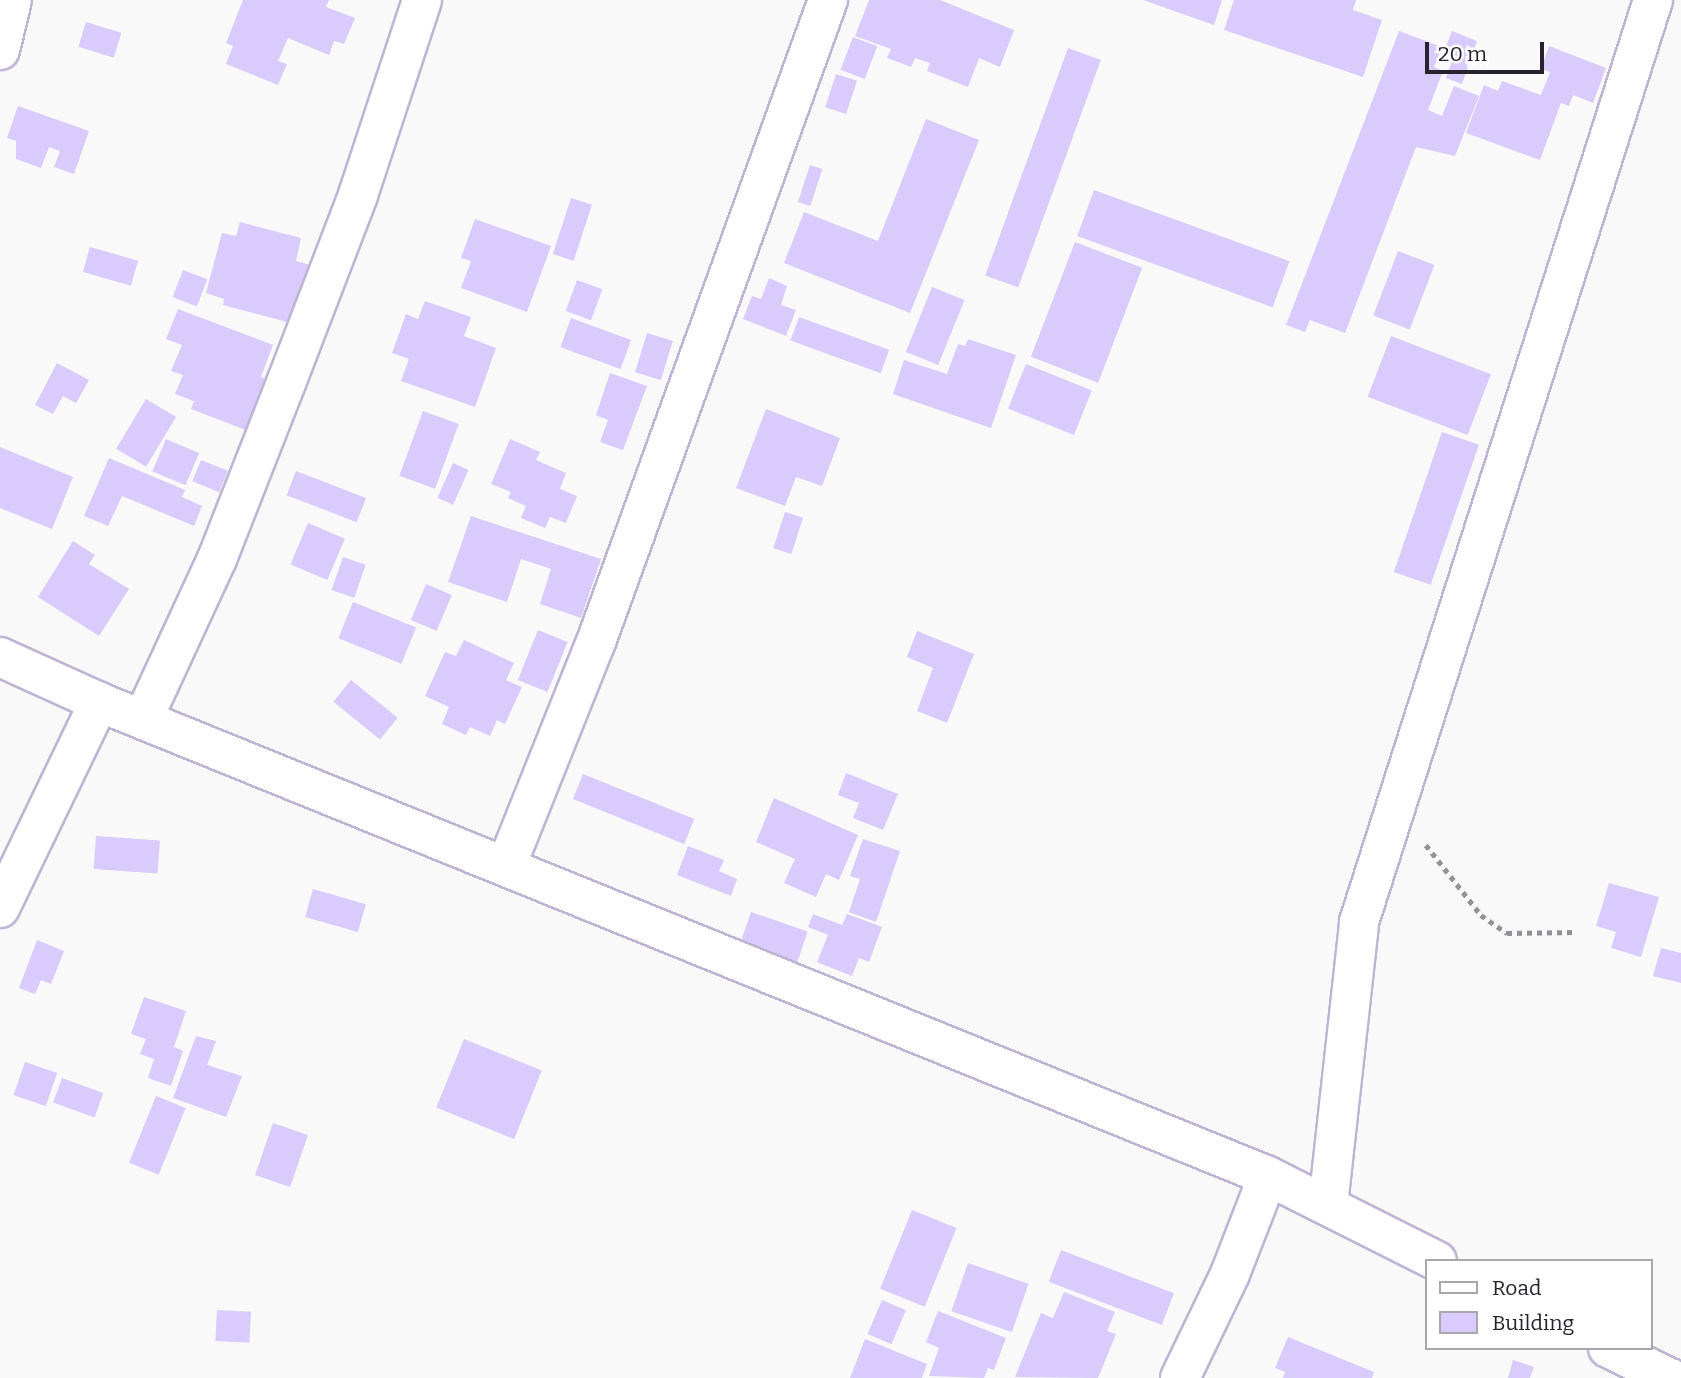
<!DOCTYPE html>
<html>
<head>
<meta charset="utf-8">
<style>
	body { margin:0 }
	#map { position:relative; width:1681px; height:1378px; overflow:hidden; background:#f9f9f9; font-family:Bitter,serif }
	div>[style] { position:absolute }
	.building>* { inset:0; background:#d9cbfb; transform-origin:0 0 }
	.path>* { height:4.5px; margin-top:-2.25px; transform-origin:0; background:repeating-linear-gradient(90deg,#939197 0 5px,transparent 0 10px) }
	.roads { filter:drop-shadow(2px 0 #beb4d4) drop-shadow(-2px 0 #beb4d4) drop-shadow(0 2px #beb4d4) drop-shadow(0 -2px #beb4d4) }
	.minor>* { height:38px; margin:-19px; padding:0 19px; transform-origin:19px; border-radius:19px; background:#fff }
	span { translate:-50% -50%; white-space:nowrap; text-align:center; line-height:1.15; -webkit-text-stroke:6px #fff; paint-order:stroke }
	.legend { position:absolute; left:1425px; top:1259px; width:228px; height:91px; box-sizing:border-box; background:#fff; border:2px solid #a8a7ab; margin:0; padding:9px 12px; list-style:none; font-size:21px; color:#26222e }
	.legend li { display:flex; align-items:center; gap:14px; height:35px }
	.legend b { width:35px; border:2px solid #a8a7ab }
	.scale { position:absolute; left:1425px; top:42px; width:119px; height:32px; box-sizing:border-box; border:4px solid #26222e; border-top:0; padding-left:9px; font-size:21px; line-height:24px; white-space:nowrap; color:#26222e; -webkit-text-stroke:5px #fff; paint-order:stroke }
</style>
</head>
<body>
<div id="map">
	<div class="building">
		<i style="clip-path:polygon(243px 0,329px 0,326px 7px,355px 18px,344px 44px,334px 41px,329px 55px,288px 38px,278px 61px,287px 64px,278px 85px,226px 64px,233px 46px,226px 43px)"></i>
		<i style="clip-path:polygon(869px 0,940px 0,1014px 30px,1000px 67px,979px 58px,968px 87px,927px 71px,930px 63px,915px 58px,911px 67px,887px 58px,891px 49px,855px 36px)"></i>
		<i style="clip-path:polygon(1143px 0,1222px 0,1214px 25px)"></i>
		<i style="clip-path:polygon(1234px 0,1356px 0,1353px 10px,1382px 20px,1363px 77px,1224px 30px)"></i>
		<i style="left:86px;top:22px;width:37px;height:26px;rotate:17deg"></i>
		<i style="clip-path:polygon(1399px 31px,1442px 47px,1434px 67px,1443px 71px,1428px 110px,1442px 116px,1454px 86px,1479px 96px,1455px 156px,1416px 147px,1345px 333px,1310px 320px,1305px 332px,1286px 325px)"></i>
		<i style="clip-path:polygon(1452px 31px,1477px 41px,1462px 84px,1446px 78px,1453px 58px,1443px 54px)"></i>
		<i style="left:853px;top:37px;width:26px;height:35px;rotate:21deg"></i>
		<i style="clip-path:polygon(1549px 46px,1606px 68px,1593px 103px,1573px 95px,1569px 106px,1561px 103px,1540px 160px,1466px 133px,1484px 85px,1498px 91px,1502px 81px,1541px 95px,1550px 72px,1541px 69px)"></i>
		<i style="left:1068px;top:48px;width:35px;height:242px;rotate:20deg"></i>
		<i style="left:836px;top:74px;width:22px;height:35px;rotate:18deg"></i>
		<i style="clip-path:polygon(18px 106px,89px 131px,74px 174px,54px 167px,60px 151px,49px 147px,41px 168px,16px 159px,16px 141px,7px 138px)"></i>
		<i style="clip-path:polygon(926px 119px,979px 140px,910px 313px,784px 263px,804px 212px,878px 241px)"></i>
		<i style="left:810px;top:165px;width:13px;height:39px;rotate:18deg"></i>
		<i style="left:1094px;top:190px;width:208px;height:49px;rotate:20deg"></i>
		<i style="left:571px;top:198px;width:22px;height:59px;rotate:18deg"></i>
		<i style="clip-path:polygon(475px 219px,551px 246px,527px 312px,461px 288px,471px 261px,461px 258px)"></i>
		<i style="clip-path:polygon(240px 222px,301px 238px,296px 261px,310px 265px,295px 324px,223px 305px,224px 299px,206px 293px,222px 233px,236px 236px)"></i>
		<i style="left:1075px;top:242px;width:72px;height:123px;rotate:21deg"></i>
		<i style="left:90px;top:247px;width:50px;height:26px;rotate:16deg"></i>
		<i style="left:1398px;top:251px;width:39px;height:69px;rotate:21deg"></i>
		<i style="left:183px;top:270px;width:26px;height:29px;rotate:21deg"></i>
		<i style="clip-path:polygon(769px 278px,787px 286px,781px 305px,796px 310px,786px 336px,743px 319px,752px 296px,761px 299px)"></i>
		<i style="left:577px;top:280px;width:27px;height:33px;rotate:20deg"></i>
		<i style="left:932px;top:287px;width:35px;height:70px;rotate:22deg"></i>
		<i style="clip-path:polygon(425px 301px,471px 317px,464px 336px,496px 348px,475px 407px,401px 381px,409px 359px,392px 353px,406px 314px,418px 319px)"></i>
		<i style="clip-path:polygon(178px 309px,273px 345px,261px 377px,275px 383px,256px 434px,191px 409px,194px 401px,175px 394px,183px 375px,171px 371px,182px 345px,166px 339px)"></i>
		<i style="left:799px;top:317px;width:96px;height:25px;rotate:20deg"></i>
		<i style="left:571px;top:318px;width:64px;height:31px;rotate:20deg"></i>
		<i style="left:647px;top:333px;width:27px;height:41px;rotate:17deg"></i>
		<i style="left:1391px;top:336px;width:107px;height:65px;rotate:21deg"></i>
		<i style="clip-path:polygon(968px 339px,1016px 355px,991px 428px,893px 394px,904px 360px,947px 374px,958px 344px,965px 346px)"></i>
		<i style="clip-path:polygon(57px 363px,89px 380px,76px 403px,63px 396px,53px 414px,35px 405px)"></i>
		<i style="left:1026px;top:364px;width:71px;height:48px;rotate:22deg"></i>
		<i style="clip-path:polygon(610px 373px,647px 386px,623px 450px,600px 442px,608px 420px,596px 415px)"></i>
		<i style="left:146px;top:399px;width:35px;height:58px;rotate:31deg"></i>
		<i style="clip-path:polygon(766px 409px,840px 438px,822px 486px,796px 477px,785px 506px,736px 488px)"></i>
		<i style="left:423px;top:411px;width:38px;height:69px;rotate:20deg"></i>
		<i style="left:1442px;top:432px;width:39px;height:148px;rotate:19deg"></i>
		<i style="left:166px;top:439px;width:36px;height:35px;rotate:23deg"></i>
		<i style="clip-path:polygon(510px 439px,540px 452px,536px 460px,566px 473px,560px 489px,577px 496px,566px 523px,550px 517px,545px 528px,521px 518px,526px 506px,508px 498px,511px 492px,491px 484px)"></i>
		<i style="clip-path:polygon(0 447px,73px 477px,52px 529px,0 508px)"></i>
		<i style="clip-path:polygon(109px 458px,185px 490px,182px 497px,202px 506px,194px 526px,122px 496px,108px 526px,84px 516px)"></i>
		<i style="left:201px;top:460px;width:29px;height:23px;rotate:22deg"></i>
		<i style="left:453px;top:463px;width:17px;height:38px;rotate:24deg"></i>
		<i style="left:296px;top:471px;width:75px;height:26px;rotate:21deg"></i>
		<i style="left:785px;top:512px;width:19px;height:38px;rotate:18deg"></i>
		<i style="clip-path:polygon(471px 516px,601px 559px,581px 618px,540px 604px,551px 569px,521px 559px,507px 602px,448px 582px)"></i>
		<i style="left:308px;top:523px;width:40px;height:45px;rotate:23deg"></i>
		<i style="clip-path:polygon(73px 541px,95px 555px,89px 564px,129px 589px,99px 636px,38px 597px)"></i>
		<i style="left:343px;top:557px;width:24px;height:35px;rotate:19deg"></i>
		<i style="left:426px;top:584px;width:28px;height:39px;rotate:23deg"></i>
		<i style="left:353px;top:602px;width:68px;height:39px;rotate:22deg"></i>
		<i style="left:538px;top:630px;width:32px;height:54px;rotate:22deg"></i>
		<i style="clip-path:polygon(917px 631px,974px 654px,947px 723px,917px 711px,933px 668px,907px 657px)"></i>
		<i style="clip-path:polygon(464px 640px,514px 663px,506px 680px,522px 687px,505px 724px,497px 720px,490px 736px,470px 727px,466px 735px,442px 724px,449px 707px,425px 696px,445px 652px,456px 656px)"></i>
		<i style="left:351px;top:680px;width:60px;height:28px;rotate:39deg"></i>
		<i style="clip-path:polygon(846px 773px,898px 794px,883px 830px,853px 818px,859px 803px,838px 795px)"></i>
		<i style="left:583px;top:774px;width:120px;height:27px;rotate:22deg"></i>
		<i style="clip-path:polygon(774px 798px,858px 835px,839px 880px,826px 874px,816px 897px,784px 883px,795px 859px,756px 842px)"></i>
		<i style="left:96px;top:836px;width:64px;height:33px;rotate:4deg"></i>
		<i style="clip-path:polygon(863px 839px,900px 851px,876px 922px,849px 912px,860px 879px,850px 876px)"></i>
		<i style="clip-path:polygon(688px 846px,724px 860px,719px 871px,737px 879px,731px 896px,677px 875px)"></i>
		<i style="clip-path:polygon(1609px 883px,1659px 897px,1641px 957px,1611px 948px,1616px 932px,1596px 926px)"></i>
		<i style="left:313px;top:889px;width:55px;height:29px;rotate:16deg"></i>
		<i style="left:751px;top:912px;width:60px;height:32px;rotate:19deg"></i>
		<i style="clip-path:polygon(813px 914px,842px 925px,847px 914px,882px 927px,869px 962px,859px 958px,852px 976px,817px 962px,828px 935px,808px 927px)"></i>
		<i style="clip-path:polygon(37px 940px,64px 951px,51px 984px,41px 980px,35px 994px,19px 988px)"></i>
		<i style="clip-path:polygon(1661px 948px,1681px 953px,1681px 983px,1653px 976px)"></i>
		<i style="clip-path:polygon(144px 997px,186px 1011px,174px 1047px,183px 1051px,171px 1086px,148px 1078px,154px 1059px,140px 1054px,146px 1039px,131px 1034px)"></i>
		<i style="clip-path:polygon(196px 1036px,216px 1041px,207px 1065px,242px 1076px,226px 1117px,173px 1098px)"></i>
		<i style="left:464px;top:1039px;width:84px;height:74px;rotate:22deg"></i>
		<i style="left:25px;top:1062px;width:34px;height:35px;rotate:19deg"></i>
		<i style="left:62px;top:1078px;width:44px;height:26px;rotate:20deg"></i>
		<i style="left:156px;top:1096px;width:32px;height:72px;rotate:22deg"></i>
		<i style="left:273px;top:1123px;width:37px;height:55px;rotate:19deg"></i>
		<i style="left:912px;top:1210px;width:48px;height:85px;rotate:22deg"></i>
		<i style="left:1061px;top:1250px;width:121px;height:34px;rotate:21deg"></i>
		<i style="left:968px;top:1263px;width:64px;height:51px;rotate:19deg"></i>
		<i style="clip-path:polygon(1064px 1292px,1115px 1312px,1107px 1331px,1116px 1334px,1098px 1378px,1015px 1377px,1041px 1313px,1053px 1318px)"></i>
		<i style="left:882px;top:1300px;width:26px;height:37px;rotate:23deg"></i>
		<i style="left:217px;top:1310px;width:34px;height:31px;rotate:3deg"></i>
		<i style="clip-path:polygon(938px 1311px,1006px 1338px,994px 1370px,988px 1368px,984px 1378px,929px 1376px,939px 1348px,926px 1342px)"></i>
		<i style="clip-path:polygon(1288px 1337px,1374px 1372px,1372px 1378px,1283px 1378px,1285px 1372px,1275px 1368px)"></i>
		<i style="clip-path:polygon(865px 1339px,927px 1364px,922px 1378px,850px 1378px)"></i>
		<i style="clip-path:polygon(1513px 1360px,1534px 1367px,1530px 1378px,1508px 1378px)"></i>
	</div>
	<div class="path">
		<i style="left:1426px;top:845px;width:89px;rotate:51.8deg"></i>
		<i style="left:1481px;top:915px;width:32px;rotate:35deg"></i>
		<i style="left:1507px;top:933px;width:70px;rotate:-0.8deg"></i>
	</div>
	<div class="roads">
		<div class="minor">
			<i style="left:0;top:50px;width:51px;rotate:-76.5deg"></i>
			<i style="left:0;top:657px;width:109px;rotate:24.4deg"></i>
			<i style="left:99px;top:702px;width:1261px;rotate:22.07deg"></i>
			<i style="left:1268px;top:1176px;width:189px;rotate:26.7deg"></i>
			<i style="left:143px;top:719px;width:176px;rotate:-65.2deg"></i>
			<i style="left:217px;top:559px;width:189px;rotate:-68.6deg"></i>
			<i style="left:286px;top:383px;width:201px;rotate:-69deg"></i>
			<i style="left:358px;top:195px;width:205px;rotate:-71.8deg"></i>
			<i style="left:507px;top:864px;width:239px;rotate:-68.2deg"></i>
			<i style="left:596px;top:642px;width:683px;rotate:-70.13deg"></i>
			<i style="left:0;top:908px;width:229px;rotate:-64.3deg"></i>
			<i style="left:1328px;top:1205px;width:285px;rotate:-83.7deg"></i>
			<i style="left:1359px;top:922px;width:968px;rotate:-72.31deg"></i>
			<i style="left:1608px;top:1348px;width:69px;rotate:25.8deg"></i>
			<i style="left:1180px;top:1378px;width:115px;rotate:-64.3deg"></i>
			<i style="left:1230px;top:1274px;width:105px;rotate:-68.8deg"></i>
		</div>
	</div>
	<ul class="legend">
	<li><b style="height:9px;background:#fff"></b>Road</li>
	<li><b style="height:19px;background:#d9cbfb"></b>Building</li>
	</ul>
	<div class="scale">20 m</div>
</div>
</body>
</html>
